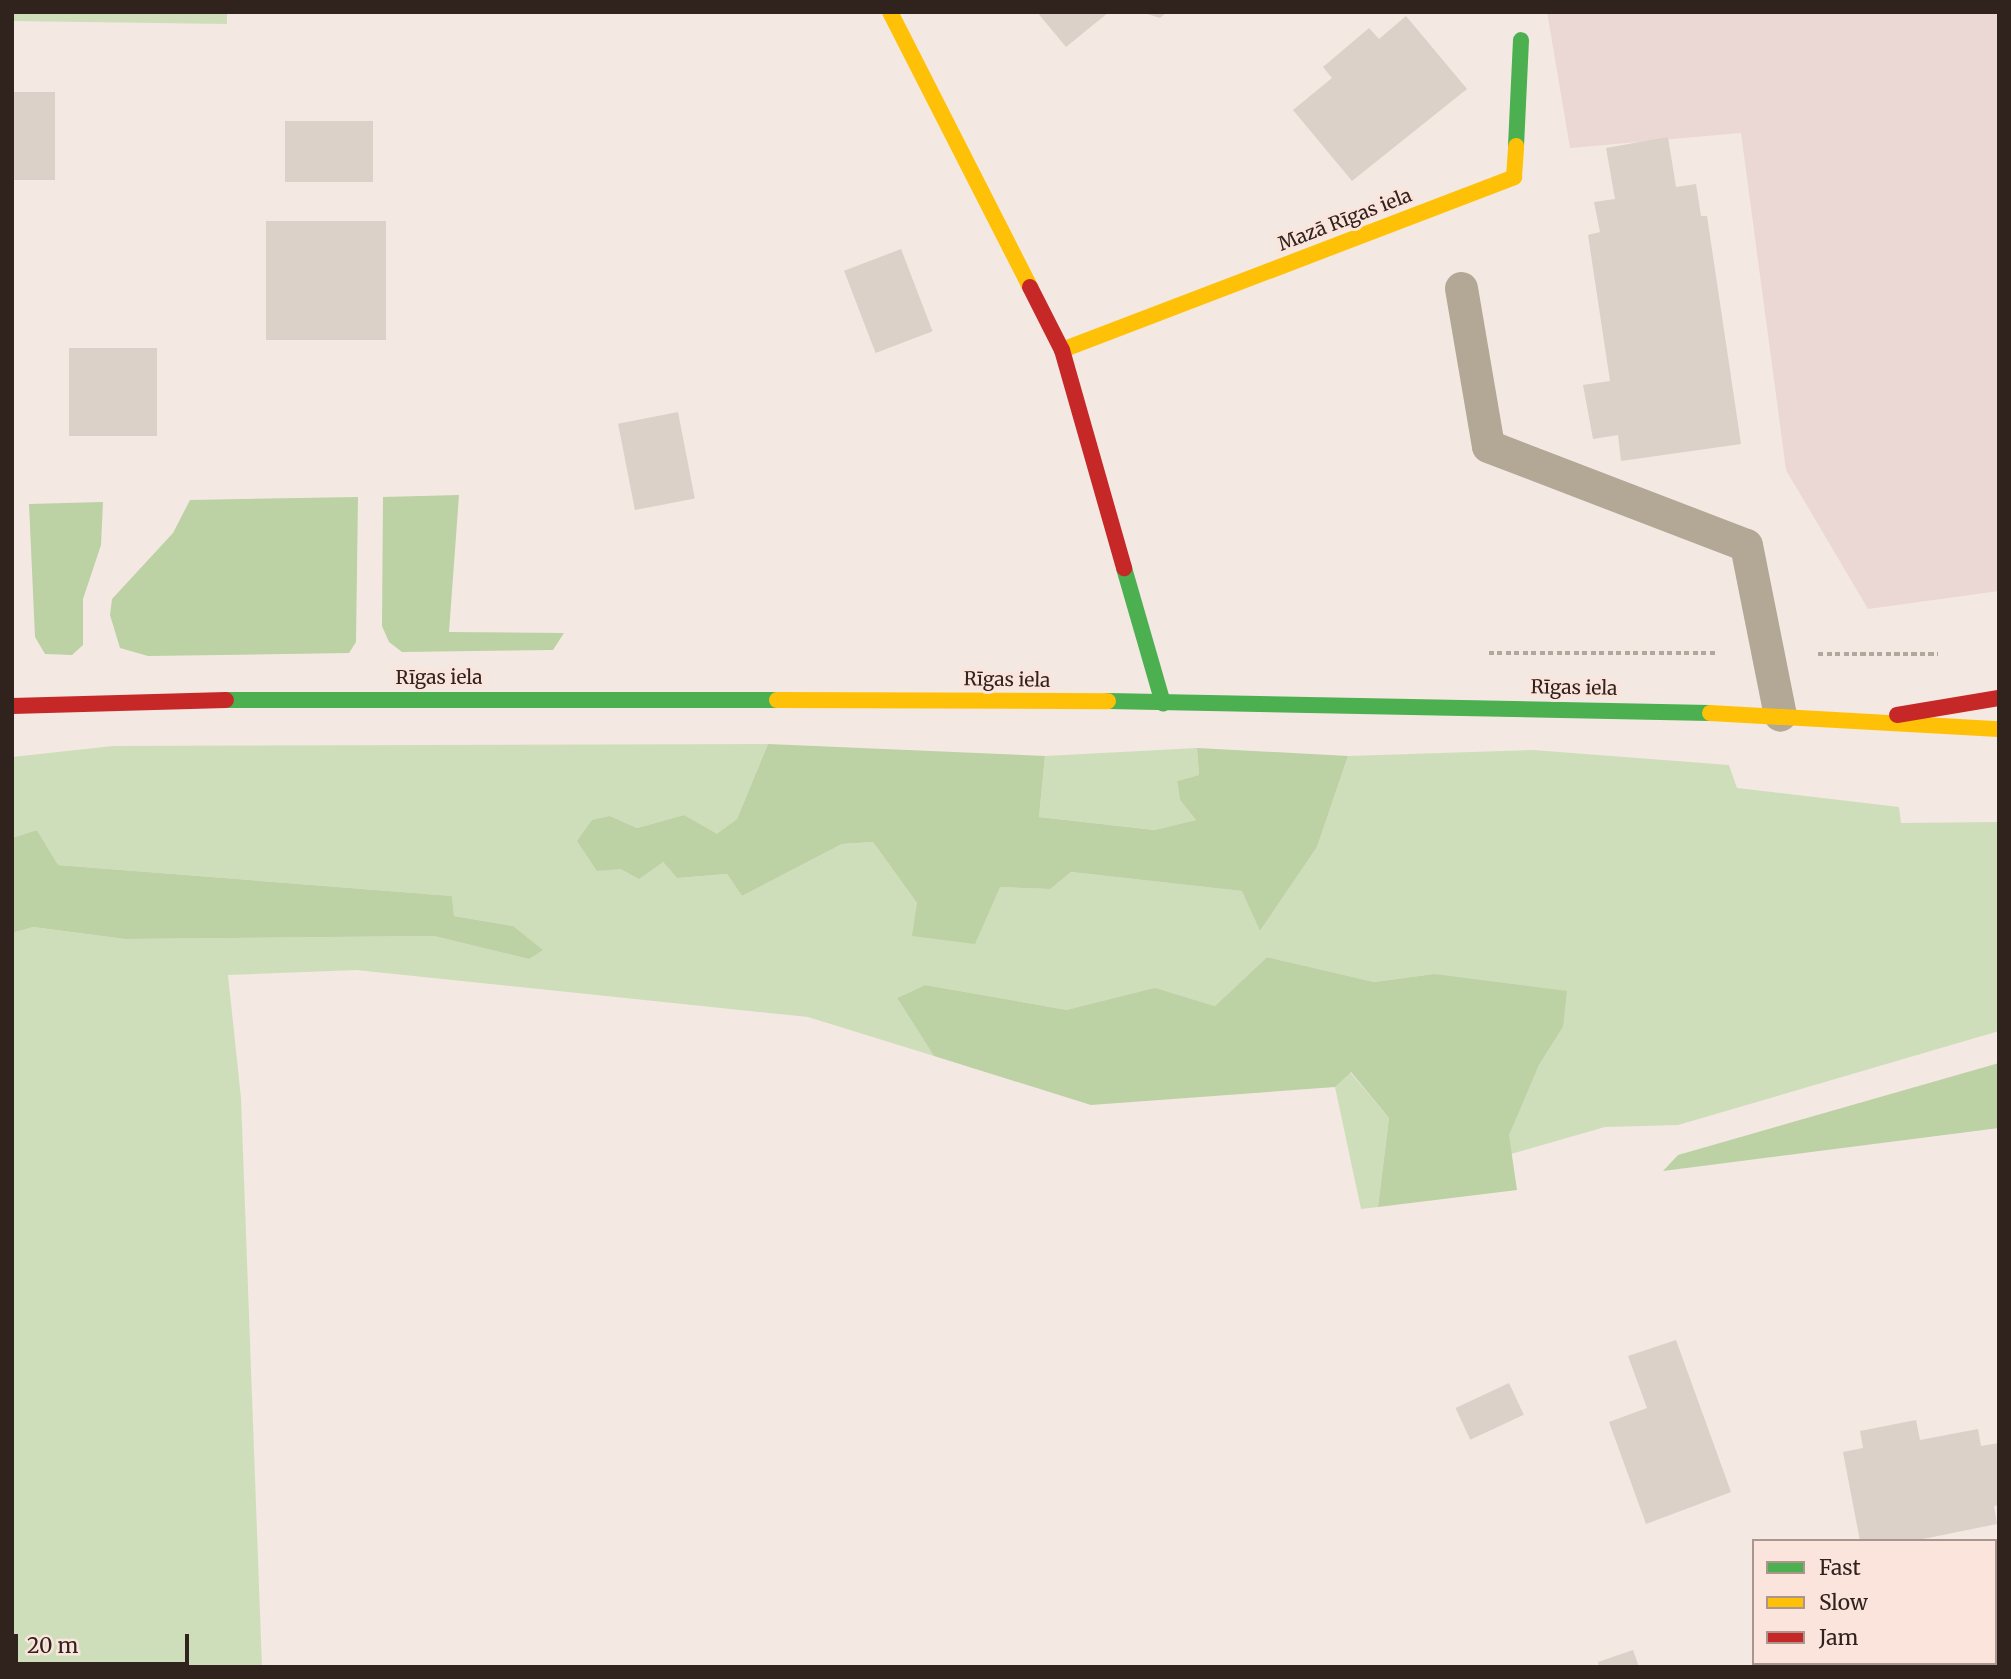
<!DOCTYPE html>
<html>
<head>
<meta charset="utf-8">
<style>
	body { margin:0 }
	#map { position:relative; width:2011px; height:1679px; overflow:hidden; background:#f4e8e2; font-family:Merriweather,serif }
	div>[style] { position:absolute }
	.industrial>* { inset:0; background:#ebd8d4 }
	.green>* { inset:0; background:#cfdeba }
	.forest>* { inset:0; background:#bcd1a4 }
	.building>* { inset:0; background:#dbd1c9; transform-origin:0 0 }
	.path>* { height:4.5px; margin-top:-2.25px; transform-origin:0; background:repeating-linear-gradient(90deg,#b1a79c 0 5px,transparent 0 8.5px) }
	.lane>* { height:33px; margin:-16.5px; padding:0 16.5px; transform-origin:16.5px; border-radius:16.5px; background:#b3a796 }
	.fast>* { height:16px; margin:-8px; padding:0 8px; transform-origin:8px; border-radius:8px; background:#4caf50 }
	.slow>* { height:16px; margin:-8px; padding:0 8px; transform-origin:8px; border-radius:8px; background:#ffc107 }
	.jam>* { height:16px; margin:-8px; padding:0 8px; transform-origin:8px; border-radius:8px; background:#c62828 }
	span { translate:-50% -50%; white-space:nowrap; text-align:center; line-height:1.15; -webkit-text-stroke:6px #fbe4db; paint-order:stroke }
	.street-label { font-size:19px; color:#30221d }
	.frame { position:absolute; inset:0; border:14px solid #30221d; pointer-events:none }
	.legend { position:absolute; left:1752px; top:1539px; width:245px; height:126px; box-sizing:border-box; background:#fbe4db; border:2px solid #aa968f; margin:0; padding:9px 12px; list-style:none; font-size:21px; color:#30221d }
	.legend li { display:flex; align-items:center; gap:14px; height:35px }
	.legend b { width:35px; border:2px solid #aa968f }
	.scale { position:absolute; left:14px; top:1634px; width:175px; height:32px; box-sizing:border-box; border:4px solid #30221d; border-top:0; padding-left:9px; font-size:21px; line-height:24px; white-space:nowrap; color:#30221d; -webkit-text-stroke:5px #fbe4db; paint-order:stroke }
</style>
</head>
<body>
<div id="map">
	<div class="industrial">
		<i style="clip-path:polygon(1547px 12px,1999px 12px,1999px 591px,1868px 609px,1786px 470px,1741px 133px,1570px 148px)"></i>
	</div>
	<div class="green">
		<i style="clip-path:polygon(12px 12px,227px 12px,227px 24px,12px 21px)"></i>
		<i style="clip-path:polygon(768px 744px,737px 819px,717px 835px,684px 815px,637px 828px,610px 816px,597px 871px,663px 862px,677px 878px,727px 874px,742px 896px,842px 844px,873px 842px,917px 903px,1000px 887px,1049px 889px,1071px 872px,1243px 891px,1260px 931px,1317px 847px,1348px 756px,1533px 750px,1729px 765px,1737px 788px,1899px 807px,1901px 823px,1999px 822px,1999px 1031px,1678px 1125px,1605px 1127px,1511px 1154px,1508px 1135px,1539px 1065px,1563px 1027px,1434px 974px,1374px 982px,1267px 957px,1215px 1006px,1164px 991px,1067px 1010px,925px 985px,897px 998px,934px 1056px,808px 1017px,356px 970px,228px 975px,241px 1098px,262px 1667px,12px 1667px,12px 933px,33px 927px,125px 939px,434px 936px,529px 959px,513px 926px,454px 916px,452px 896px,58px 865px,37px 830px,12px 838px,12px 757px,113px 746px)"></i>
		<i style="clip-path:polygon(1197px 748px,1199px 775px,1177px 781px,1180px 800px,1196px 820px,1156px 830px,1039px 817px,1045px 756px)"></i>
		<i style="clip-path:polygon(1350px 1072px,1389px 1118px,1378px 1207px,1361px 1209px,1335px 1087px)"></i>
	</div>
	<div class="forest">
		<i style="clip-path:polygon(459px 495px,449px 632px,564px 633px,553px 650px,402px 652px,389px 642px,382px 626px,383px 497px)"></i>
		<i style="clip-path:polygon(358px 497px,356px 642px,349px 653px,148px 656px,120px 648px,110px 615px,112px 599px,173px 533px,190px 500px)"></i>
		<i style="clip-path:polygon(103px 502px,101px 545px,83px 599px,83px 645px,72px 655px,45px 654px,35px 637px,29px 504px)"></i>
		<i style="clip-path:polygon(768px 744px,1045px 756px,1039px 817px,1155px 830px,1196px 820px,1180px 800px,1177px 781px,1199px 775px,1197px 748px,1348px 756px,1317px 847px,1260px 931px,1242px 891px,1071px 872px,1050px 889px,1000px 887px,975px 944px,912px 936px,917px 903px,873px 842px,842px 844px,742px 896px,727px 874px,677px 878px,663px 862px,639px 879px,621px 869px,597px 871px,577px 841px,592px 820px,610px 816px,637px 828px,684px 815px,717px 834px,737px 819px)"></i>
		<i style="clip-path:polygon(37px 830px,58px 865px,452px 896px,454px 916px,513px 926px,543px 950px,529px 959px,434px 936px,125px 939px,33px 927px,12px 933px,12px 838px)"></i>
		<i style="clip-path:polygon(1267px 957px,1374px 982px,1434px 974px,1567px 991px,1563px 1027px,1539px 1065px,1509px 1135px,1517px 1190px,1378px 1207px,1389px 1118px,1351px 1072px,1335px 1087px,1091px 1105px,934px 1056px,897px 998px,925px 985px,1067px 1010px,1155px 988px,1215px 1006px)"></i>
		<i style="clip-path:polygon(1999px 1063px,1999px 1128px,1663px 1171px,1678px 1155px)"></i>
	</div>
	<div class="building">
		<i style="clip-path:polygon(1037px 12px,1109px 12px,1066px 47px)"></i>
		<i style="clip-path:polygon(1141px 12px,1167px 12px,1160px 18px)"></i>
		<i style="clip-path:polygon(1406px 16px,1467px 89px,1352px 181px,1293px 110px,1332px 78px,1323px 67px,1369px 28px,1379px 39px)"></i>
		<i style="left:12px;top:92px;width:43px;height:88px"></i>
		<i style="left:285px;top:121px;width:88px;height:61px"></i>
		<i style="clip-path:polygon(1668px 137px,1676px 187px,1696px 184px,1701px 216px,1707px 216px,1741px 444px,1621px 461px,1618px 435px,1593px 439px,1583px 385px,1610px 381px,1588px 235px,1600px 232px,1594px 202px,1615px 199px,1606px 148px)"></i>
		<i style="left:386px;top:221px;width:119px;height:120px;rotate:90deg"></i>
		<i style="left:901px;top:249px;width:88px;height:61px;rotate:69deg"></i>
		<i style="left:69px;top:348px;width:88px;height:88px"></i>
		<i style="left:678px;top:412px;width:88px;height:61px;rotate:79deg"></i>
		<i style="clip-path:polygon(1676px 1340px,1731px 1492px,1646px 1524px,1609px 1422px,1647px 1408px,1628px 1356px)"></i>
		<i style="left:1509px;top:1383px;width:35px;height:59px;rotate:65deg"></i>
		<i style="clip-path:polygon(1916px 1420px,1920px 1440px,1978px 1429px,1981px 1446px,1999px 1443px,1999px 1505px,1994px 1506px,1997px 1524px,1913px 1541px,1860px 1541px,1843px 1452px,1863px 1448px,1860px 1431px)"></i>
		<i style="clip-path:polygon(1633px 1650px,1639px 1667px,1599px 1667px,1598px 1662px)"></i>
		<i style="left:1899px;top:1663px;width:67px;height:4px"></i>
	</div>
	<div class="path">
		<i style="left:1489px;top:653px;width:229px"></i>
		<i style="left:1818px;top:654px;width:120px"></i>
	</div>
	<div class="lane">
		<i style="left:1461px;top:288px;width:160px;rotate:80.3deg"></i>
		<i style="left:1488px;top:446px;width:276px;rotate:21deg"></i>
		<i style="left:1746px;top:545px;width:173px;rotate:78.7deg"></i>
	</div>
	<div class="fast">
		<i style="left:1516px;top:146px;width:106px;rotate:-87.3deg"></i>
		<i style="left:1124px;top:568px;width:141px;rotate:73.9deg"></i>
		<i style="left:226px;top:700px;width:551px"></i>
		<i style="left:1108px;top:701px;width:602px;rotate:1.14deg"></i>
	</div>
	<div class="slow">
		<i style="left:890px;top:12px;width:309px;rotate:63deg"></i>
		<i style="left:1062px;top:350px;width:484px;rotate:-20.9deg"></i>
		<i style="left:1514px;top:177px;width:31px;rotate:-86deg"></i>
		<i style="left:777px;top:700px;width:331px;rotate:0.2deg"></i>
		<i style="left:1710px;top:713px;width:289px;rotate:3.2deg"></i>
	</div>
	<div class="jam">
		<i style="left:1030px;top:287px;width:71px;rotate:63.1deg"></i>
		<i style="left:1062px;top:350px;width:227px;rotate:74.1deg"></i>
		<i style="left:12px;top:706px;width:214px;rotate:-1.6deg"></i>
		<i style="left:1897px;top:715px;width:103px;rotate:-9.5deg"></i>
	</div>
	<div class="street-label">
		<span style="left:1345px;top:220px;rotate:-21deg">Mazā Rīgas iela</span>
		<span style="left:439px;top:678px">Rīgas iela</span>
		<span style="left:1007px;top:680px;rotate:1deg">Rīgas iela</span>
		<span style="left:1574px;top:688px;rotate:1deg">Rīgas iela</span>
	</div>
	<div class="frame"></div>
	<ul class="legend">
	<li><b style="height:9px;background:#4caf50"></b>Fast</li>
	<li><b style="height:9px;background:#ffc107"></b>Slow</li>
	<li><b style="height:9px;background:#c62828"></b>Jam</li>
	</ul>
	<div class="scale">20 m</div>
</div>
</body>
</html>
